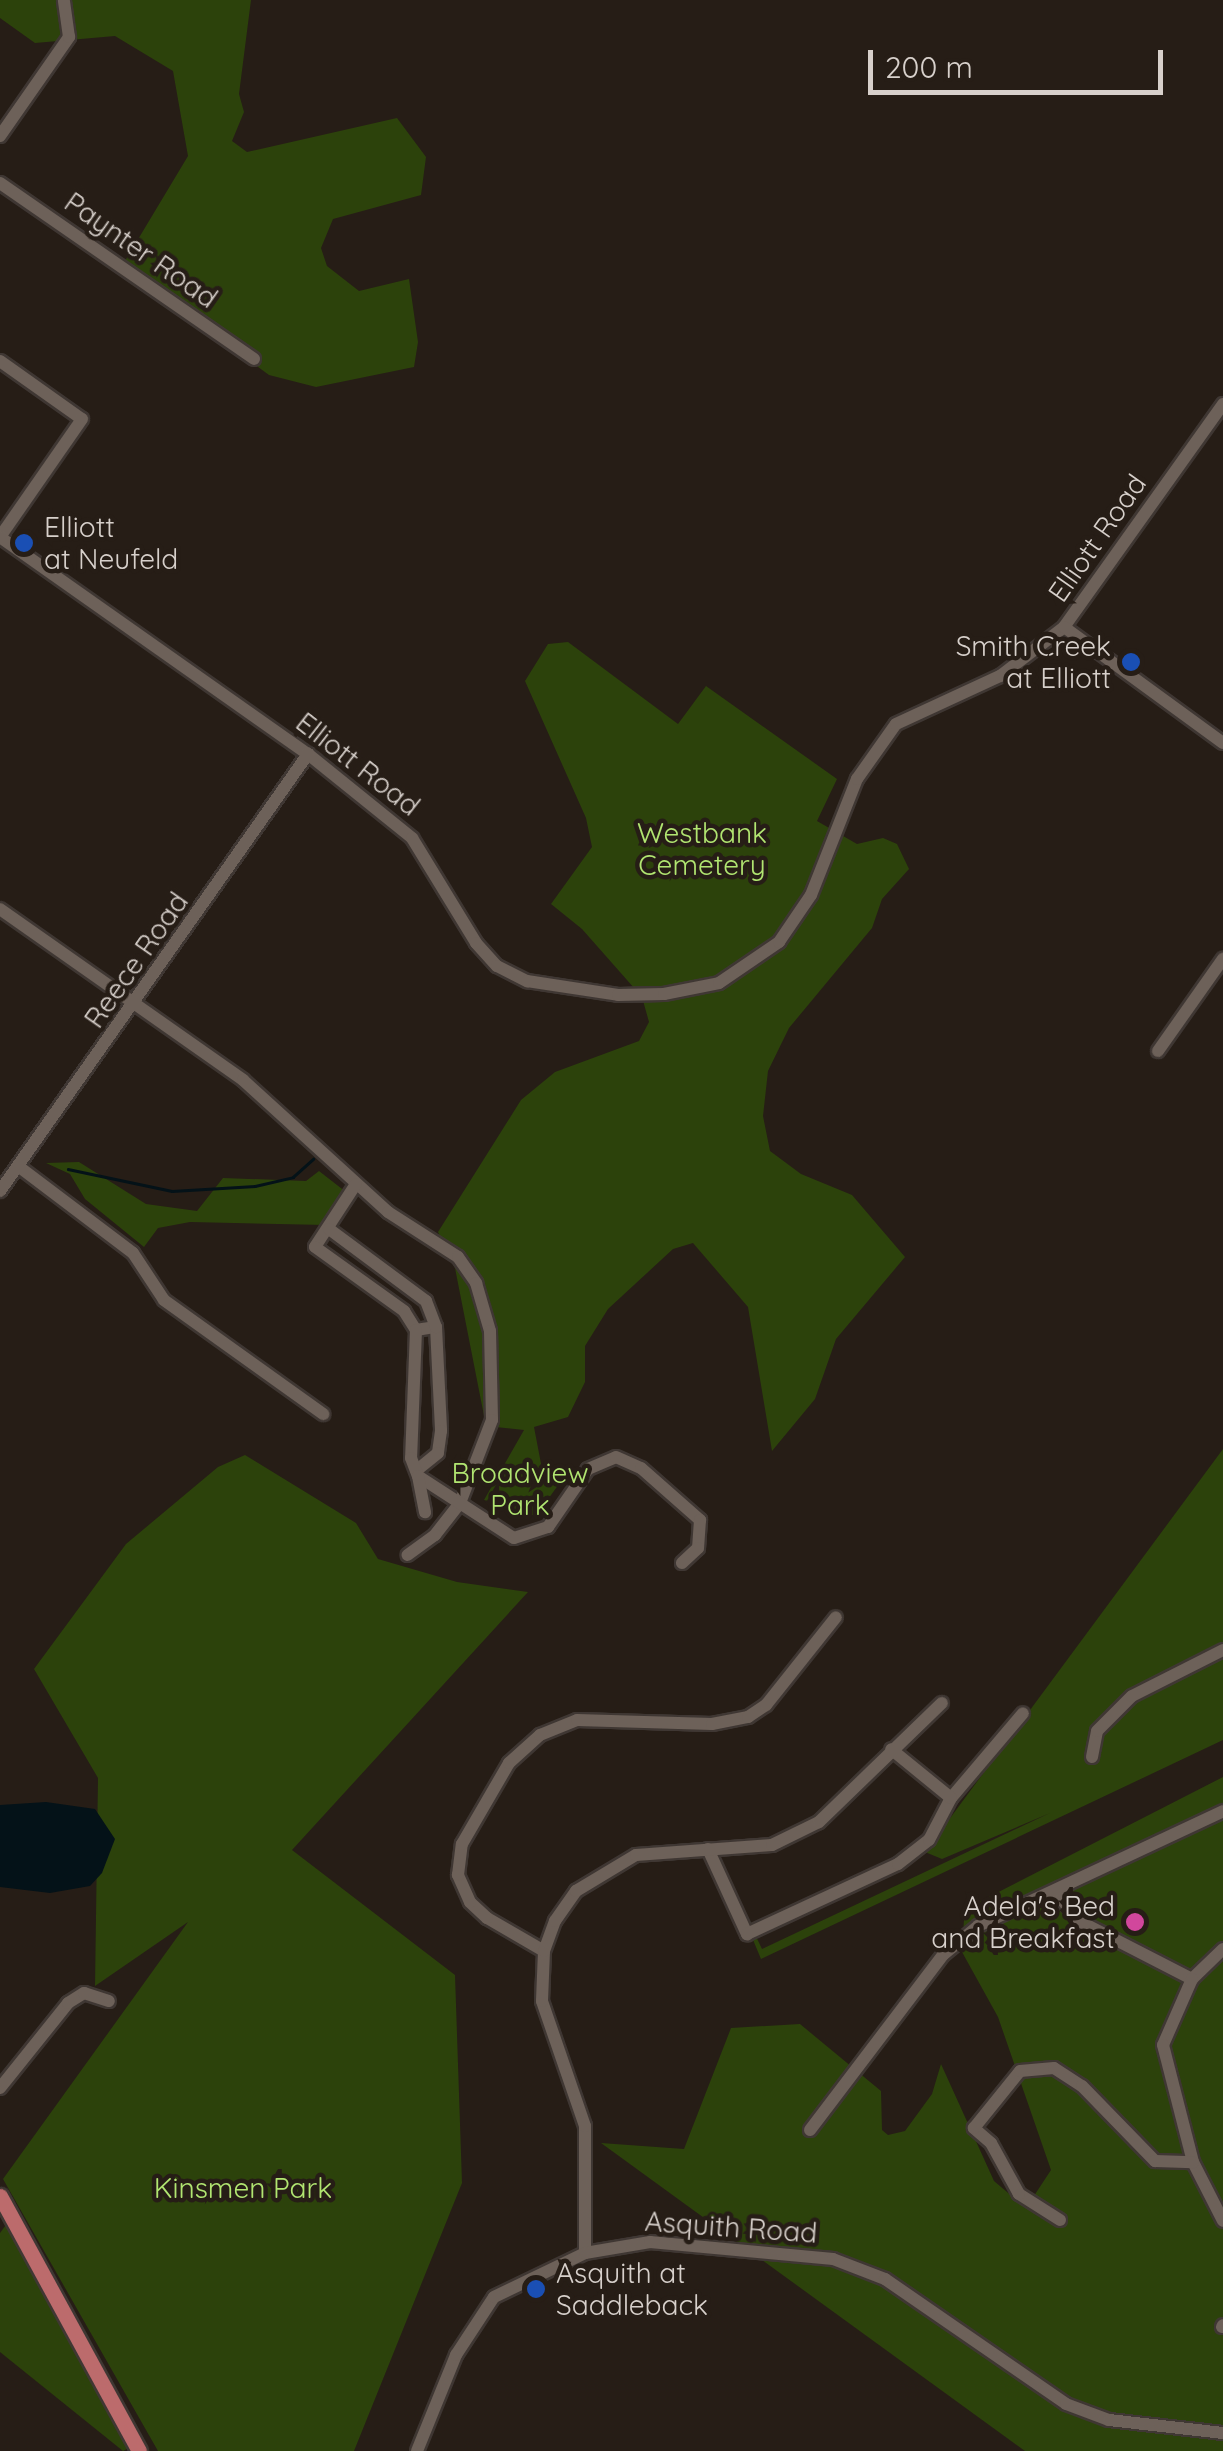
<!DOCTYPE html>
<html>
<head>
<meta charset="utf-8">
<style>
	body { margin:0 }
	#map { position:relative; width:1223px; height:2451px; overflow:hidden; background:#261d16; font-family:Quicksand,sans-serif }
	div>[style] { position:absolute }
	.green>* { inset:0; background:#2c420b }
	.water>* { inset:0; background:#041218 }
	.stream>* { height:2.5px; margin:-1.25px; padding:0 1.25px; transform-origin:1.25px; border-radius:1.25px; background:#041218 }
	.roads { filter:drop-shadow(2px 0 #3f3733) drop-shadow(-2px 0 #3f3733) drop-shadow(0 2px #3f3733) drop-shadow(0 -2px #3f3733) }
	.minor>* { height:12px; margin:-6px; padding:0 6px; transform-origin:6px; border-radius:6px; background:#6d6159 }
	.major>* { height:15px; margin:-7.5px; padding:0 7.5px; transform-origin:7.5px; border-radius:7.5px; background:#bc6b6c }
	.dots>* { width:28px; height:28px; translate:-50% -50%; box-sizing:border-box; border:5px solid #261d16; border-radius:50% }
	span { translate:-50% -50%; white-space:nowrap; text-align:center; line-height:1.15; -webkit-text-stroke:9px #261d16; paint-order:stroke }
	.street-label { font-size:28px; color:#d7d0cb }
	.poi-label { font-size:28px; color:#d7d0cb }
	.left { translate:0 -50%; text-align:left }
	.right { translate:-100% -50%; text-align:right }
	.park-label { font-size:28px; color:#b1e571 }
	.scale { position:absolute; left:868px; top:50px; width:295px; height:45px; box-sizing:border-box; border:5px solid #d7d0cb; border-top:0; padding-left:12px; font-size:30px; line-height:35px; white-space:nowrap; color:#d7d0cb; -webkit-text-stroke:8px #261d16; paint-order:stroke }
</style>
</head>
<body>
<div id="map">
	<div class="green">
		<i style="clip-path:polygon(0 0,251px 0,239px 94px,244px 112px,232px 141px,247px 152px,397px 118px,426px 157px,421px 195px,333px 219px,321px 248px,327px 266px,359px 291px,409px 279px,418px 342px,414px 367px,316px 387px,269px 375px,122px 266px,188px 156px,173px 71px,115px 36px,35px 43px,0 18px)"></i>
		<i style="clip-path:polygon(568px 642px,678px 724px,706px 686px,837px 779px,817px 821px,857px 844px,883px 838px,897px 844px,909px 869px,882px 899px,872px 928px,789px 1028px,768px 1071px,763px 1116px,770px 1151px,801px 1174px,852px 1195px,905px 1257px,836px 1339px,815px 1399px,772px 1451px,748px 1307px,693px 1243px,673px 1249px,608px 1309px,585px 1346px,585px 1382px,568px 1417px,534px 1427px,543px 1474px,559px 1484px,538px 1513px,521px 1519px,484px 1500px,524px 1430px,486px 1426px,455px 1268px,438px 1232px,521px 1100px,555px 1072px,639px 1041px,649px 1022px,642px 997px,582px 929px,551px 904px,592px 847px,586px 818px,525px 681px,548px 644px)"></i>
		<i style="clip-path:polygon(79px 1162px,146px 1204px,197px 1211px,223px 1178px,306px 1181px,319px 1171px,355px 1199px,326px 1225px,190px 1222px,158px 1228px,144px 1247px,85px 1199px,70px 1174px,46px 1163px)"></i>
		<i style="clip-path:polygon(1223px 1449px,1223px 1740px,761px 1959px,720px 1861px,762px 1949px,1050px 1813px,942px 1859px,925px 1852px)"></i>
		<i style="clip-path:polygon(245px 1455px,356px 1523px,378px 1559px,457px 1582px,528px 1592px,292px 1850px,455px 1975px,462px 2183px,354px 2451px,158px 2451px,3px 2179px,188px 1922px,95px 1986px,98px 1778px,34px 1669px,126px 1544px,218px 1467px)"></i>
		<i style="clip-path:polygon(1223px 1777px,1223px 2451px,1025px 2451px,601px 2143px,684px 2149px,731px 2028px,800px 2024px,881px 2091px,882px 2130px,888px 2135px,905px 2131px,932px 2094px,941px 2064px,994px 2181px,1026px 2208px,1051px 2170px,998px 2017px,962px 1952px,964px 1919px,979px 1902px)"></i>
		<i style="clip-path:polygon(8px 2222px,133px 2446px,123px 2451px,0 2352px,0 2233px)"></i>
	</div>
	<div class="water">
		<i style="clip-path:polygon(46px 1802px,95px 1809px,115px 1839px,102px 1873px,90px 1886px,50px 1893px,0 1887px,0 1805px)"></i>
	</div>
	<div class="stream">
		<i style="left:68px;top:1169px;width:106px;rotate:11.9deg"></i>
		<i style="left:172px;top:1191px;width:83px;rotate:-3.4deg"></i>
		<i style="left:255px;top:1186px;width:39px;rotate:-13deg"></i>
		<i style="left:293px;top:1177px;width:27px;rotate:-42deg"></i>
	</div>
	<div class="roads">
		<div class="minor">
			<i style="left:0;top:136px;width:121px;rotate:-55.1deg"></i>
			<i style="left:69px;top:37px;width:37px;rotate:-98deg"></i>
			<i style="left:0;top:183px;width:309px;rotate:34.7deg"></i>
			<i style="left:0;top:361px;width:100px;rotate:35.3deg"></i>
			<i style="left:82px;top:419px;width:144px;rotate:124.8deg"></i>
			<i style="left:0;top:537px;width:377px;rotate:35.2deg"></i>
			<i style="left:308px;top:754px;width:134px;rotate:38.9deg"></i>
			<i style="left:412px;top:838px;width:123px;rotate:58.6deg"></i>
			<i style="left:476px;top:943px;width:31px;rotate:48deg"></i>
			<i style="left:497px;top:966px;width:34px;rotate:27deg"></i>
			<i style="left:527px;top:981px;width:92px;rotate:8.7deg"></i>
			<i style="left:618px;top:995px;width:46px;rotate:-1.2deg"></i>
			<i style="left:664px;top:994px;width:56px;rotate:-11.3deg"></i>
			<i style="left:719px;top:983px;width:73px;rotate:-34.3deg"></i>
			<i style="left:779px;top:942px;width:57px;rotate:-55.8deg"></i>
			<i style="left:811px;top:895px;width:125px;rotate:-68.4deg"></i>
			<i style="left:857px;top:779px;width:67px;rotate:-54.7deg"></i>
			<i style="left:896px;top:724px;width:115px;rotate:-24.8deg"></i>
			<i style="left:1000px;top:676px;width:81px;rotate:-37.4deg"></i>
			<i style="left:1064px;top:627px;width:274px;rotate:-54.5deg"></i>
			<i style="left:1064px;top:627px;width:197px;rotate:36.1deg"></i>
			<i style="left:0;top:909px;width:297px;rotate:35.1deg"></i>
			<i style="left:243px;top:1080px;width:196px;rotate:42.3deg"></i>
			<i style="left:388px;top:1212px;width:83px;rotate:32.7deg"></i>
			<i style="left:458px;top:1257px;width:32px;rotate:55deg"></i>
			<i style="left:476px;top:1283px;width:50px;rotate:73.7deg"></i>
			<i style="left:490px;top:1331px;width:89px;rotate:88.7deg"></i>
			<i style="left:492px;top:1420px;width:89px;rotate:111.1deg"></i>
			<i style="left:460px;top:1503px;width:41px;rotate:128deg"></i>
			<i style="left:435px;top:1535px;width:34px;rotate:144deg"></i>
			<i style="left:1158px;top:1051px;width:113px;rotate:-54.8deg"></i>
			<i style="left:18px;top:1166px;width:144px;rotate:37.1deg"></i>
			<i style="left:133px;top:1253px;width:56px;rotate:56.6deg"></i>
			<i style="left:164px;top:1300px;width:196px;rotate:35.6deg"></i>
			<i style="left:356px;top:1184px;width:75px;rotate:123.1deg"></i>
			<i style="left:315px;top:1247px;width:110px;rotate:35.7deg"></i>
			<i style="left:404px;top:1311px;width:22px;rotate:58deg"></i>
			<i style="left:416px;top:1330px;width:20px;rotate:-9deg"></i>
			<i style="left:436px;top:1327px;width:104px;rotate:87.2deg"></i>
			<i style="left:441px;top:1431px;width:22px;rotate:98deg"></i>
			<i style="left:438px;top:1453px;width:28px;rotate:141deg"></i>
			<i style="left:0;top:1191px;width:535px;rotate:-54.82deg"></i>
			<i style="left:329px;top:1229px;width:121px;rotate:36.6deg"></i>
			<i style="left:426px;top:1301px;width:28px;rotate:69deg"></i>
			<i style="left:416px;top:1330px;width:128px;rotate:92.2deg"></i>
			<i style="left:411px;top:1458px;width:19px;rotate:69deg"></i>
			<i style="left:418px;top:1476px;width:114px;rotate:32.9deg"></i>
			<i style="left:514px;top:1538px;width:36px;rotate:-18deg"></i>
			<i style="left:548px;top:1527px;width:70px;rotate:-55.4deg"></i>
			<i style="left:588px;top:1469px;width:30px;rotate:-23deg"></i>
			<i style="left:616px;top:1457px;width:27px;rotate:24deg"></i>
			<i style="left:641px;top:1468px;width:79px;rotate:41.4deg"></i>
			<i style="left:700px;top:1520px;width:28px;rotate:94deg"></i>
			<i style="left:698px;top:1548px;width:22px;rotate:137deg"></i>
			<i style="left:418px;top:1476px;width:37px;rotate:79deg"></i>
			<i style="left:1092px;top:1757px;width:26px;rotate:-79deg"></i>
			<i style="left:1097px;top:1731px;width:49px;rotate:-45deg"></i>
			<i style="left:1132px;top:1696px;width:102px;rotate:-26.8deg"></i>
			<i style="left:951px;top:1798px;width:111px;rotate:-49.7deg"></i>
			<i style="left:708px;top:1849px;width:94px;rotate:65.4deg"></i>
			<i style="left:747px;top:1934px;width:166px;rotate:-24.9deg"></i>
			<i style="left:898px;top:1864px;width:39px;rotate:-38deg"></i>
			<i style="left:929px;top:1840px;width:47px;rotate:-62.4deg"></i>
			<i style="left:951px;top:1798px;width:77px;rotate:-140.8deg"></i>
			<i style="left:1055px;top:1892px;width:40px;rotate:49deg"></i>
			<i style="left:1081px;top:1922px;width:125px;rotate:27.2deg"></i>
			<i style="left:1223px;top:1949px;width:43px;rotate:135.9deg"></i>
			<i style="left:1192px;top:1979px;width:72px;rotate:113.7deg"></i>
			<i style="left:1163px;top:2045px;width:121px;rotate:75.6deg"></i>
			<i style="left:1193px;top:2162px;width:66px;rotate:63deg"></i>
			<i style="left:544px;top:1951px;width:66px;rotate:-149.9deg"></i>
			<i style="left:487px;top:1918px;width:23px;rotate:-137deg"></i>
			<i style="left:470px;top:1902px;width:30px;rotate:-114deg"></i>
			<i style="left:458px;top:1875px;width:31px;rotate:-83deg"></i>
			<i style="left:462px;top:1844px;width:94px;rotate:-59.9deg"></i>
			<i style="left:509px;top:1763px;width:42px;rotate:-42.1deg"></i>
			<i style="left:540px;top:1735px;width:40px;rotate:-22deg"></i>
			<i style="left:577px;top:1720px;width:135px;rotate:1.7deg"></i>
			<i style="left:712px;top:1724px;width:37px;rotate:-11deg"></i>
			<i style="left:748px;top:1717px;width:22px;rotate:-34deg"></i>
			<i style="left:766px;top:1705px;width:112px;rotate:-51.5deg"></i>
			<i style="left:0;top:2088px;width:109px;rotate:-51.3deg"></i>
			<i style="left:68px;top:2003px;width:19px;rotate:-32deg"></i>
			<i style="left:84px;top:1993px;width:26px;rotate:18deg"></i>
			<i style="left:810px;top:2130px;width:220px;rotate:-52.8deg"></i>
			<i style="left:943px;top:1955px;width:45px;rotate:-39.6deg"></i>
			<i style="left:978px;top:1926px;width:271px;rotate:-25.1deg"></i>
			<i style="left:1060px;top:2220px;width:49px;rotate:-147.6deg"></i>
			<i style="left:1019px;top:2194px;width:58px;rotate:-118.8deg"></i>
			<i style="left:991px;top:2143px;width:23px;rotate:-139deg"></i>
			<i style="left:974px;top:2128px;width:73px;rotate:-51.1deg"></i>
			<i style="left:1020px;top:2071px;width:34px;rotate:-5deg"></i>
			<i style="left:1054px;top:2068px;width:33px;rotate:33deg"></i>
			<i style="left:1082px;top:2086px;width:105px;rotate:45.8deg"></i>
			<i style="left:1155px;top:2161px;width:38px;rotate:2deg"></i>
			<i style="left:585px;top:2253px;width:127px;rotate:-90deg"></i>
			<i style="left:585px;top:2126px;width:132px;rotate:-109deg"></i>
			<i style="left:542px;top:2001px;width:50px;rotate:-87.7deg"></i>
			<i style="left:544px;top:1951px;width:32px;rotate:-70deg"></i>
			<i style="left:555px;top:1921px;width:37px;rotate:-55deg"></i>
			<i style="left:576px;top:1891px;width:70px;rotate:-31deg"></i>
			<i style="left:636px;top:1855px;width:136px;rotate:-4.2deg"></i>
			<i style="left:772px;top:1845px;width:52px;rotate:-26.1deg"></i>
			<i style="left:819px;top:1822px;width:171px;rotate:-44.1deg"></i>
			<i style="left:1222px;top:2327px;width:2px;rotate:-63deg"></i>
			<i style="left:417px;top:2451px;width:104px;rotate:-67.9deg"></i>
			<i style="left:456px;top:2355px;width:69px;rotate:-56.8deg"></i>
			<i style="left:494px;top:2297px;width:101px;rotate:-25.8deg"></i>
			<i style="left:585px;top:2253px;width:66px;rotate:-9.6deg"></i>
			<i style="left:650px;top:2242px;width:184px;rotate:5.3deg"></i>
			<i style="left:833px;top:2259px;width:56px;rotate:21deg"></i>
			<i style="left:885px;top:2279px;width:220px;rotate:34.6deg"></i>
			<i style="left:1066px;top:2404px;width:46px;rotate:20.4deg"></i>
			<i style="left:1109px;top:2420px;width:115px;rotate:6.5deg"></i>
		</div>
		<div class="major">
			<i style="left:0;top:2196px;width:290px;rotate:61.4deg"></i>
		</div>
	</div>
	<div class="dots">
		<i style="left:24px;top:543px;background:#1a4fb4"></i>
		<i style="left:1131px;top:662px;background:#1a4fb4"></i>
		<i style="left:1135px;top:1922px;background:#d1479c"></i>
		<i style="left:536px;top:2289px;background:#1a4fb4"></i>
	</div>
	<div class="street-label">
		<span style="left:141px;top:250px;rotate:35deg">Paynter Road</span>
		<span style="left:1097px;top:538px;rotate:-55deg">Elliott Road</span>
		<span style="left:358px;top:764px;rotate:38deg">Elliott Road</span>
		<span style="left:136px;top:960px;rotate:-55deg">Reece Road</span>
		<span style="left:731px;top:2227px;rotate:4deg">Asquith Road</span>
	</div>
	<div class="poi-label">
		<span class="left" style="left:44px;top:543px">Elliott<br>at Neufeld</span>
		<span class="right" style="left:1111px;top:662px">Smith Creek<br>at Elliott</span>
		<span class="right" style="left:1115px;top:1922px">Adela's Bed<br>and Breakfast</span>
		<span class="left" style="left:556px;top:2289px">Asquith at<br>Saddleback</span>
	</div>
	<div class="park-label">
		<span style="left:702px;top:849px">Westbank<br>Cemetery</span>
		<span style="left:520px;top:1489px">Broadview<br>Park</span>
		<span style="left:243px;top:2188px">Kinsmen Park</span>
	</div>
	<div class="scale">200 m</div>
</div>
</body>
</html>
